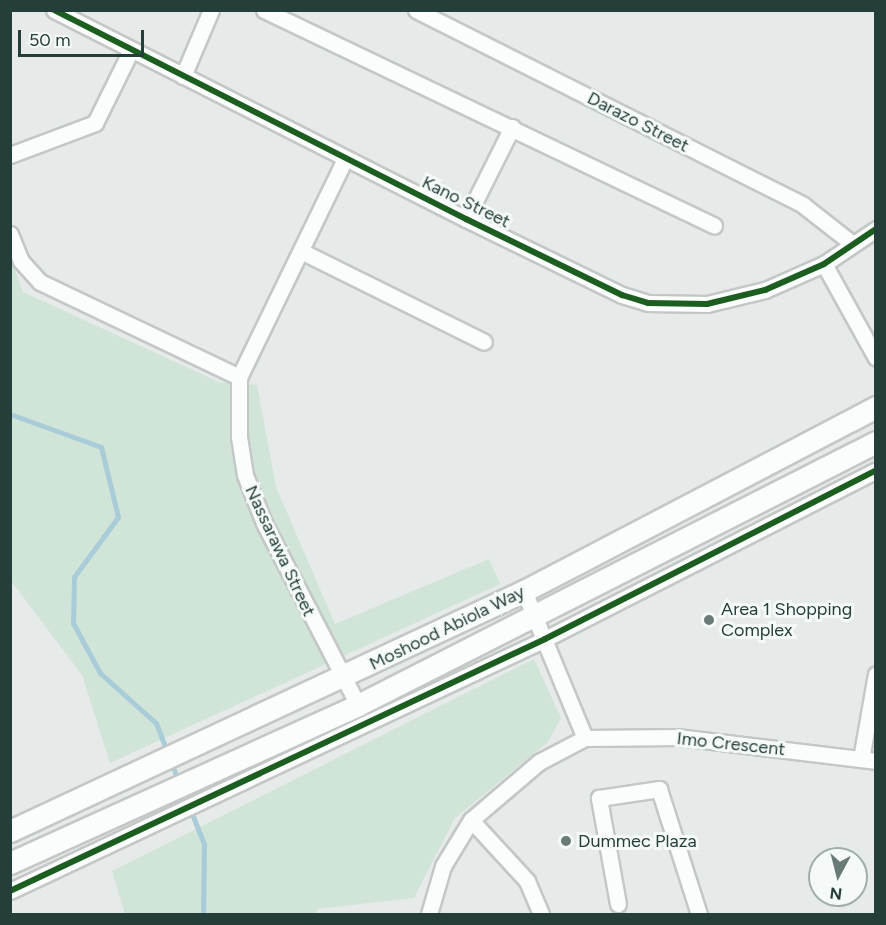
<!DOCTYPE html>
<html>
<head>
<meta charset="utf-8">
<style>
	body { margin:0 }
	#map { position:relative; width:886px; height:925px; overflow:hidden; background:#e6ebe9; font-family:Figtree,sans-serif }
	div>[style] { position:absolute }
	.green>* { inset:0; background:#d0e4d8 }
	.stream>* { height:5px; margin:-2.5px; padding:0 2.5px; transform-origin:2.5px; border-radius:2.5px; background:#a8ccd8 }
	.roads { filter:drop-shadow(2px 0 #c3c8c6) drop-shadow(-2px 0 #c3c8c6) drop-shadow(0 2px #c3c8c6) drop-shadow(0 -2px #c3c8c6) }
	.minor>* { height:15px; margin:-7.5px; padding:0 7.5px; transform-origin:7.5px; border-radius:7.5px; background:#fbfcfc }
	.secondary>* { height:21px; margin:-10.5px; padding:0 10.5px; transform-origin:10.5px; border-radius:10.5px; background:#fbfcfc }
	.cycleway>* { height:6px; margin:-3px; padding:0 3px; transform-origin:3px; border-radius:3px; background:#1b5e20 }
	.dots>* { width:16px; height:16px; translate:-50% -50%; box-sizing:border-box; border:3px solid #f5faf8; border-radius:50% }
	span { translate:-50% -50%; white-space:nowrap; text-align:center; line-height:1.15; -webkit-text-stroke:6px #f5faf8; paint-order:stroke }
	.street-label { font-size:18px; color:#243f3a }
	.poi-label { font-size:18px; color:#243f3a }
	.left { translate:0 -50%; text-align:left }
	.frame { position:absolute; inset:0; border:12px solid #243f3a; pointer-events:none }
	.north { position:absolute; left:808px; top:847px; width:60px; height:60px; box-sizing:border-box; background:#f5faf8; border:2px solid #a1afac; border-radius:50%; rotate:187deg; font-size:16px; font-weight:700; line-height:24px; text-align:center; color:#243f3a }
	.north::after { content:''; display:block; margin:auto; width:21px; height:27px; background:#687b77; clip-path:polygon(50% 0,100% 100%,50% 72%,0 100%) }
	.scale { position:absolute; left:18px; top:30px; width:126px; height:27px; box-sizing:border-box; border:3px solid #243f3a; border-top:0; padding-left:8px; font-size:18px; line-height:21px; white-space:nowrap; color:#243f3a; -webkit-text-stroke:4px #f5faf8; paint-order:stroke }
</style>
</head>
<body>
<div id="map">
	<div class="green">
		<i style="clip-path:polygon(10px 256px,23px 292px,219px 382px,257px 385px,276px 487px,335px 624px,489px 559px,500px 584px,110px 763px,82px 675px,11px 581px)"></i>
		<i style="clip-path:polygon(534px 659px,561px 718px,548px 742px,455px 818px,414px 898px,317px 909px,316px 914px,125px 914px,112px 871px)"></i>
	</div>
	<div class="stream">
		<i style="left:10px;top:414px;width:97px;rotate:19.9deg"></i>
		<i style="left:101px;top:447px;width:72px;rotate:76.3deg"></i>
		<i style="left:118px;top:517px;width:74px;rotate:126.3deg"></i>
		<i style="left:74px;top:577px;width:46px;rotate:91.2deg"></i>
		<i style="left:73px;top:623px;width:57px;rotate:61.6deg"></i>
		<i style="left:100px;top:673px;width:75px;rotate:41.8deg"></i>
		<i style="left:156px;top:723px;width:31px;rotate:69deg"></i>
		<i style="left:170px;top:760px;width:24px;rotate:68deg"></i>
		<i style="left:183px;top:791px;width:57px;rotate:68.4deg"></i>
		<i style="left:204px;top:844px;width:70px;rotate:90.8deg"></i>
	</div>
	<div class="roads">
		<div class="minor">
			<i style="left:54px;top:10px;width:462px;rotate:26.9deg"></i>
			<i style="left:466px;top:219px;width:174px;rotate:26deg"></i>
			<i style="left:622px;top:295px;width:27px;rotate:17deg"></i>
			<i style="left:648px;top:303px;width:59px;rotate:1deg"></i>
			<i style="left:707px;top:304px;width:60px;rotate:-13.6deg"></i>
			<i style="left:765px;top:290px;width:64px;rotate:-23.8deg"></i>
			<i style="left:824px;top:264px;width:63px;rotate:-33.9deg"></i>
			<i style="left:264px;top:10px;width:499px;rotate:25.6deg"></i>
			<i style="left:416px;top:10px;width:433px;rotate:26.7deg"></i>
			<i style="left:803px;top:205px;width:63px;rotate:38deg"></i>
			<i style="left:183px;top:76px;width:72px;rotate:-67deg"></i>
			<i style="left:10px;top:155px;width:91px;rotate:-20.6deg"></i>
			<i style="left:95px;top:123px;width:81px;rotate:-63.7deg"></i>
			<i style="left:345px;top:159px;width:242px;rotate:115.9deg"></i>
			<i style="left:239px;top:377px;width:60px;rotate:90deg"></i>
			<i style="left:239px;top:437px;width:38px;rotate:81deg"></i>
			<i style="left:245px;top:475px;width:52px;rotate:68.4deg"></i>
			<i style="left:264px;top:523px;width:205px;rotate:62.7deg"></i>
			<i style="left:466px;top:219px;width:103px;rotate:-63.4deg"></i>
			<i style="left:10px;top:234px;width:29px;rotate:68deg"></i>
			<i style="left:21px;top:261px;width:28px;rotate:48deg"></i>
			<i style="left:40px;top:282px;width:221px;rotate:25.5deg"></i>
			<i style="left:301px;top:251px;width:204px;rotate:26.4deg"></i>
			<i style="left:824px;top:264px;width:107px;rotate:61deg"></i>
			<i style="left:524px;top:591px;width:159px;rotate:67.5deg"></i>
			<i style="left:861px;top:759px;width:86px;rotate:-80deg"></i>
			<i style="left:471px;top:820px;width:83px;rotate:47.4deg"></i>
			<i style="left:527px;top:881px;width:36px;rotate:67deg"></i>
			<i style="left:10px;top:891px;width:591px;rotate:-25.22deg"></i>
			<i style="left:545px;top:639px;width:372px;rotate:-27deg"></i>
			<i style="left:618px;top:904px;width:108px;rotate:-100.2deg"></i>
			<i style="left:599px;top:798px;width:61px;rotate:-8.5deg"></i>
			<i style="left:659px;top:789px;width:131px;rotate:72.3deg"></i>
			<i style="left:429px;top:914px;width:50px;rotate:-73.7deg"></i>
			<i style="left:443px;top:866px;width:54px;rotate:-58.7deg"></i>
			<i style="left:471px;top:820px;width:89px;rotate:-40.5deg"></i>
			<i style="left:539px;top:762px;width:52px;rotate:-27.6deg"></i>
			<i style="left:585px;top:738px;width:93px;rotate:-0.6deg"></i>
			<i style="left:678px;top:737px;width:199px;rotate:6.9deg"></i>
		</div>
		<div class="secondary">
			<i style="left:10px;top:831px;width:567px;rotate:-25.03deg"></i>
			<i style="left:524px;top:591px;width:397px;rotate:-27.6deg"></i>
			<i style="left:10px;top:863px;width:382px;rotate:-24.4deg"></i>
			<i style="left:358px;top:705px;width:581px;rotate:-26.92deg"></i>
		</div>
	</div>
	<div class="cycleway">
		<i style="left:54px;top:10px;width:462px;rotate:26.9deg"></i>
		<i style="left:466px;top:219px;width:174px;rotate:26deg"></i>
		<i style="left:622px;top:295px;width:27px;rotate:17deg"></i>
		<i style="left:648px;top:303px;width:59px;rotate:1deg"></i>
		<i style="left:707px;top:304px;width:60px;rotate:-13.6deg"></i>
		<i style="left:765px;top:290px;width:64px;rotate:-23.8deg"></i>
		<i style="left:824px;top:264px;width:63px;rotate:-33.9deg"></i>
		<i style="left:10px;top:891px;width:591px;rotate:-25.22deg"></i>
		<i style="left:545px;top:639px;width:372px;rotate:-27deg"></i>
	</div>
	<div class="dots">
		<i style="left:709px;top:620px;background:#687b77"></i>
		<i style="left:566px;top:841px;background:#687b77"></i>
	</div>
	<div class="street-label">
		<span style="left:638px;top:122px;rotate:27deg">Darazo Street</span>
		<span style="left:466px;top:202px;rotate:26deg">Kano Street</span>
		<span style="left:280px;top:551px;rotate:65deg">Nassarawa Street</span>
		<span style="left:447px;top:628px;rotate:-26deg">Moshood Abiola Way</span>
		<span style="left:731px;top:744px;rotate:6deg">Imo Crescent</span>
	</div>
	<div class="poi-label">
		<span class="left" style="left:721px;top:620px">Area 1 Shopping<br>Complex</span>
		<span class="left" style="left:578px;top:841px">Dummec Plaza</span>
	</div>
	<div class="frame"></div>
	<div class="north">N</div>
	<div class="scale">50 m</div>
</div>
</body>
</html>
